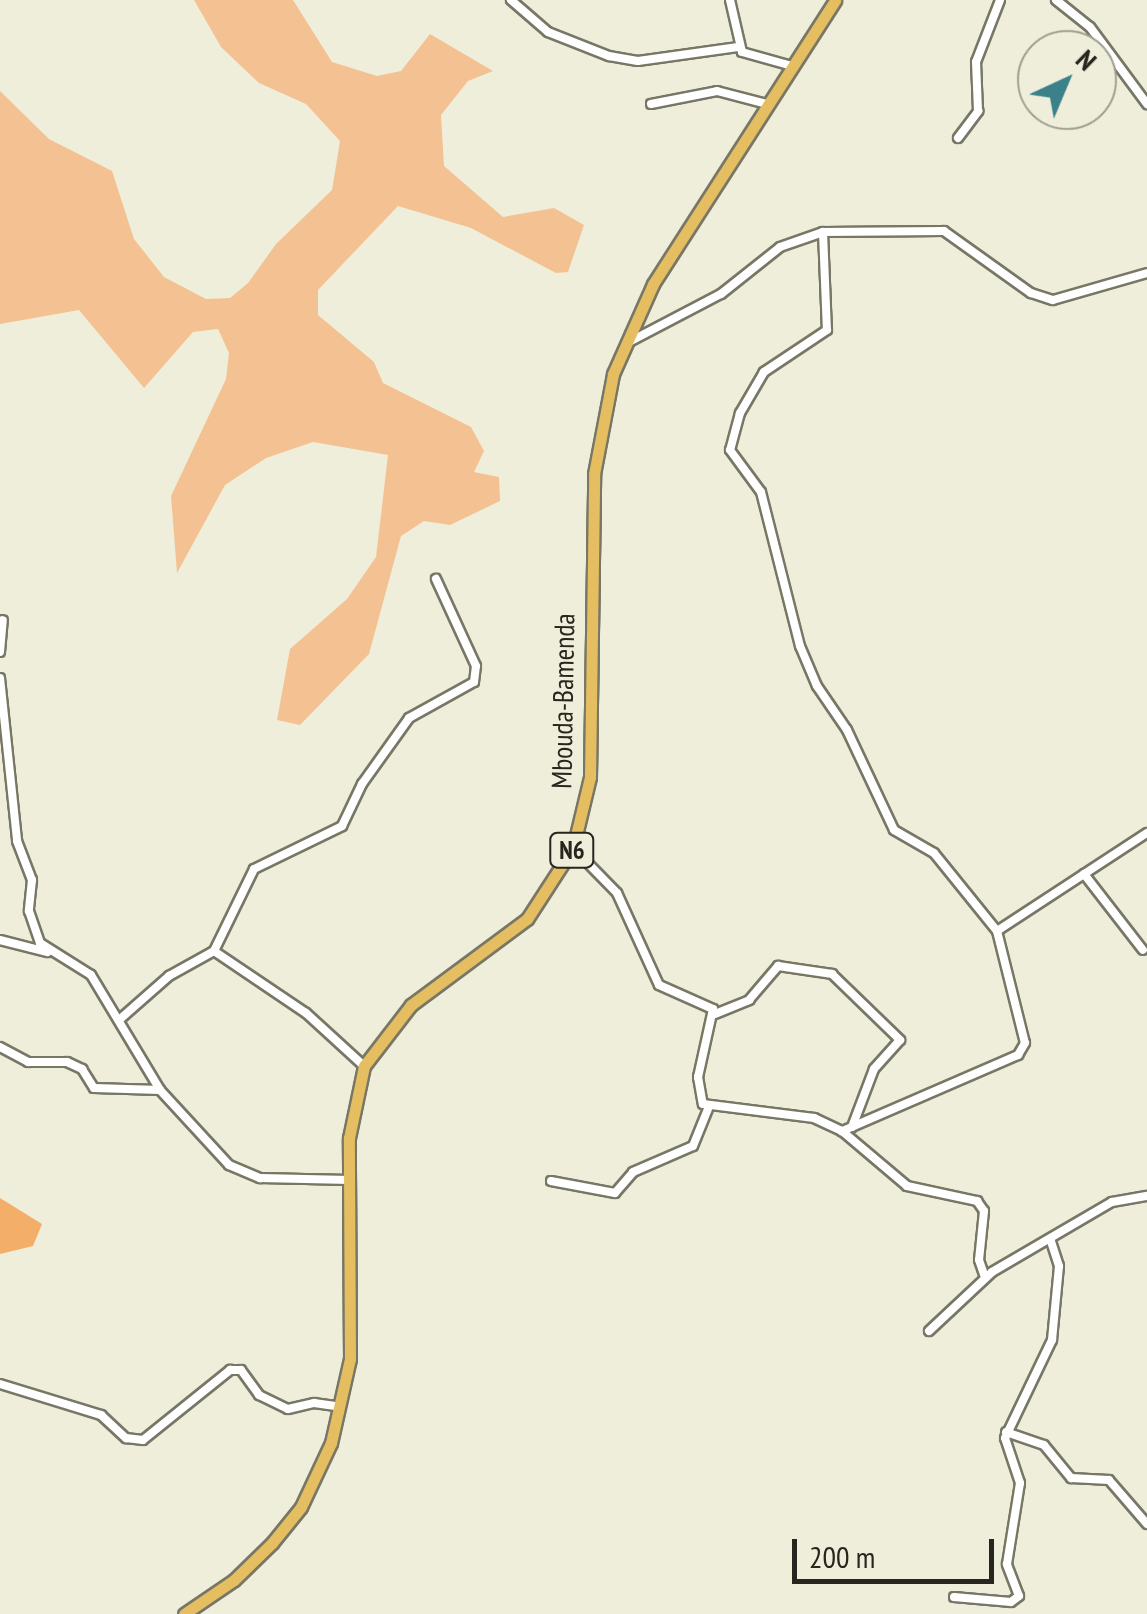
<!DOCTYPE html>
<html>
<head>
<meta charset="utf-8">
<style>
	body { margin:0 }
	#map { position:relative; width:1147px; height:1614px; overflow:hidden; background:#efeeda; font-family:"PT Sans Narrow",sans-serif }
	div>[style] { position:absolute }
	.green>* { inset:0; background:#f4c292 }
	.forest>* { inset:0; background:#f3ae69 }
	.roads { filter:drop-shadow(2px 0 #787766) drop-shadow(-2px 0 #787766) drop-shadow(0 2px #787766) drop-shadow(0 -2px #787766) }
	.minor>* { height:8px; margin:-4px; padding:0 4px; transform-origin:4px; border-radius:4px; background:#fff }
	.trunk>* { height:11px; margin:-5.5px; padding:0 5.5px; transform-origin:5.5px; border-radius:5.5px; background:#e4be60 }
	span { translate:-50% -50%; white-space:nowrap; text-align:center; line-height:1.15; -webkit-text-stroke:10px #efeeda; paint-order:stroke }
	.shield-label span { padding:2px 8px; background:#efeeda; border:2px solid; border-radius:8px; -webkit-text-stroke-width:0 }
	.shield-label { font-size:25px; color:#26261e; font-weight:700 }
	.street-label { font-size:28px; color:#26261e }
	.north { position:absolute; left:1017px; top:30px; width:100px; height:100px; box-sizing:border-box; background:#efeeda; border:2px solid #9f9e8f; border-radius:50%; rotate:44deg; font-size:28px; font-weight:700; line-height:40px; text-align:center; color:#26261e }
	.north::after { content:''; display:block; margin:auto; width:35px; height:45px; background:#3a8189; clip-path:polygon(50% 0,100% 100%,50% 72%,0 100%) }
	.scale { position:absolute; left:792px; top:1539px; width:202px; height:45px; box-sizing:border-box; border:5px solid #26261e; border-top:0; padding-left:12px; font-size:30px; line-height:35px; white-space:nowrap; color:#26261e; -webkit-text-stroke:8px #efeeda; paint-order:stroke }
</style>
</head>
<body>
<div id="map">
	<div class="green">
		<i style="clip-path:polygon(194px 0,293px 0,332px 62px,377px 76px,401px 71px,430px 34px,493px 71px,468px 81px,441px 115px,444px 166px,503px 217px,554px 208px,584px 225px,568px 272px,556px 273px,471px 228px,398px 206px,318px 290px,318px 315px,374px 362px,383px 383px,471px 427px,484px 451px,474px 472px,499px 477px,500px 501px,450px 525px,424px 521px,401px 536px,369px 654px,300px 725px,277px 720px,290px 649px,347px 599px,376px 557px,388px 455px,313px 442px,266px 458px,225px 485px,177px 573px,171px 496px,226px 379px,229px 353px,218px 329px,193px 332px,144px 388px,79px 310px,0 324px,0 91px,49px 139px,112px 171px,134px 239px,164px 277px,206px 299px,230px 298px,248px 283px,276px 244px,332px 190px,340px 141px,306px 104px,259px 83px,221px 47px)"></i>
	</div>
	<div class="forest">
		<i style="clip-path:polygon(0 1198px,42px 1224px,33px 1246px,0 1254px)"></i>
	</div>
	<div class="roads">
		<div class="minor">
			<i style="left:511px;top:0;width:49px;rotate:40.9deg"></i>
			<i style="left:548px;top:32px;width:66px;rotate:21.5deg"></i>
			<i style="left:609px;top:56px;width:29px;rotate:10deg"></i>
			<i style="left:638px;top:61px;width:101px;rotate:-8deg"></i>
			<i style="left:730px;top:0;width:53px;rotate:77deg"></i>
			<i style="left:742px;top:52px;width:52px;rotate:15.6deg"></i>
			<i style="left:1056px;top:0;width:43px;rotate:38.5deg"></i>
			<i style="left:1090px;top:27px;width:96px;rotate:53.5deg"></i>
			<i style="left:651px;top:104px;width:67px;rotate:-11.1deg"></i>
			<i style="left:717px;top:91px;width:52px;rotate:14.6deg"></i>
			<i style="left:958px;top:138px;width:34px;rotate:-53deg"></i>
			<i style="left:978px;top:111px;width:49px;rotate:-92.3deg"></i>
			<i style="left:976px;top:62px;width:66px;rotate:-68.8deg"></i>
			<i style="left:823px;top:232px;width:98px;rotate:87.7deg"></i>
			<i style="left:827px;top:330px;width:76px;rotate:146.3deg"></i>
			<i style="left:764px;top:372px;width:48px;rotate:120.3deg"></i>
			<i style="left:740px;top:413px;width:38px;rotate:105deg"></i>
			<i style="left:730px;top:450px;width:52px;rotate:53.6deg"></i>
			<i style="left:761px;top:492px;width:159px;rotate:75.8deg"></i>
			<i style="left:800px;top:646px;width:43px;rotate:67deg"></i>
			<i style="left:817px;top:686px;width:53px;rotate:55.7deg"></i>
			<i style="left:847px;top:730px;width:110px;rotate:64.8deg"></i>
			<i style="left:894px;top:830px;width:46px;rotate:29.9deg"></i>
			<i style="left:934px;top:853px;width:100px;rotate:51.1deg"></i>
			<i style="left:997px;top:931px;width:115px;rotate:76deg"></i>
			<i style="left:1025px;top:1043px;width:14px;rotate:120deg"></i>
			<i style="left:1018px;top:1055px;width:192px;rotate:156.6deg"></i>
			<i style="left:629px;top:342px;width:104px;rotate:-27.6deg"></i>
			<i style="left:721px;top:294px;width:75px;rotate:-38.5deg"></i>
			<i style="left:780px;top:247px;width:46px;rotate:-19.2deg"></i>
			<i style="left:823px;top:232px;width:121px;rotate:-0.5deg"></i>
			<i style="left:944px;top:231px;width:107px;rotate:35.5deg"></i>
			<i style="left:1031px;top:293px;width:23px;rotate:18deg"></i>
			<i style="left:1053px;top:300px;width:98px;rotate:-16deg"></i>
			<i style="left:0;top:652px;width:32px;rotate:-85deg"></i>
			<i style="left:0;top:678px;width:164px;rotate:84deg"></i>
			<i style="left:17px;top:841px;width:42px;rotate:69deg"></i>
			<i style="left:32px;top:880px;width:31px;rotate:96deg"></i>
			<i style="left:29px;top:911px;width:34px;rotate:71deg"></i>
			<i style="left:40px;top:943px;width:60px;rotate:32.1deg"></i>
			<i style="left:91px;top:975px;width:134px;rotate:59deg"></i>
			<i style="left:160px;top:1090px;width:102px;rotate:47.4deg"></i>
			<i style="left:229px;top:1165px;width:34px;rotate:23deg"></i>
			<i style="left:260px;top:1178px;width:90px;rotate:1.3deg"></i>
			<i style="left:573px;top:848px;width:63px;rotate:45.6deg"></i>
			<i style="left:617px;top:893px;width:101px;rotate:65.5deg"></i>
			<i style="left:659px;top:985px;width:59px;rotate:24deg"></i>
			<i style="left:713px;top:1009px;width:70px;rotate:102.4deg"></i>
			<i style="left:698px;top:1077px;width:27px;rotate:80deg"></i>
			<i style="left:703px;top:1104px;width:112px;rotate:7.2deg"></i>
			<i style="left:814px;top:1118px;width:31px;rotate:25deg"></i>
			<i style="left:842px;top:1131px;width:85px;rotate:40.2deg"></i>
			<i style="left:907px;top:1186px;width:72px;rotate:12.1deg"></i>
			<i style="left:977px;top:1201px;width:12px;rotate:55deg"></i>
			<i style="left:984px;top:1211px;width:49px;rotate:95.8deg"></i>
			<i style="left:979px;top:1260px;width:18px;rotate:71deg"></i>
			<i style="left:1084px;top:874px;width:96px;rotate:52.2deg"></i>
			<i style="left:997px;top:931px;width:179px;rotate:-33.2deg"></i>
			<i style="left:0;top:940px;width:49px;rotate:14.3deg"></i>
			<i style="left:214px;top:951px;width:91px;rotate:-64deg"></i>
			<i style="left:254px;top:869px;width:98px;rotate:-26deg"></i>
			<i style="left:342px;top:826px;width:47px;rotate:-64.5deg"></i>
			<i style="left:362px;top:784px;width:81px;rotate:-54.5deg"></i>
			<i style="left:409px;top:718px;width:74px;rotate:-29deg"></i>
			<i style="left:474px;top:682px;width:16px;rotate:-83deg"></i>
			<i style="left:476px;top:666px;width:96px;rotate:-114.7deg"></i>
			<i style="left:715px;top:1014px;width:37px;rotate:-22deg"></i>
			<i style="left:749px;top:1000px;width:45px;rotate:-49.5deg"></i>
			<i style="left:778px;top:966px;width:55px;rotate:8.4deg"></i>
			<i style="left:832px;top:974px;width:95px;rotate:44.1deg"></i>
			<i style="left:900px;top:1040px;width:39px;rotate:132deg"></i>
			<i style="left:874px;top:1069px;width:62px;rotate:110.8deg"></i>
			<i style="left:119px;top:1020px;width:67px;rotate:-41.3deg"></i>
			<i style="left:169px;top:976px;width:51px;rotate:-29.1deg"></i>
			<i style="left:214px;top:951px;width:111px;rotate:34deg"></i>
			<i style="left:306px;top:1013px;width:79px;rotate:42.4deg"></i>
			<i style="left:0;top:1047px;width:32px;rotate:28deg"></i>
			<i style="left:28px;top:1062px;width:39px"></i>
			<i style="left:67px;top:1062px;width:17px;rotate:25deg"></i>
			<i style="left:82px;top:1069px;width:22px;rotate:58deg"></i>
			<i style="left:94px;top:1088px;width:66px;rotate:1.7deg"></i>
			<i style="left:551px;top:1181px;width:65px;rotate:10.6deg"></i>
			<i style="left:615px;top:1193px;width:28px;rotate:-49deg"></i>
			<i style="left:633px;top:1172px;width:65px;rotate:-23.4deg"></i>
			<i style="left:693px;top:1146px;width:40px;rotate:-68deg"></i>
			<i style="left:929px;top:1331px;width:86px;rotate:-43.1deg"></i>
			<i style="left:992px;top:1272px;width:139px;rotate:-30.3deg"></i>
			<i style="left:1112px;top:1202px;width:36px;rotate:-10deg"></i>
			<i style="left:0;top:1384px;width:106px;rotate:17.1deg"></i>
			<i style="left:101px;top:1415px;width:34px;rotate:43deg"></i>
			<i style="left:126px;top:1438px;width:17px;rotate:7deg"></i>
			<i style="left:143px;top:1440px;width:112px;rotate:-38.8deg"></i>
			<i style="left:230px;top:1370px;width:11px"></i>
			<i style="left:241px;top:1370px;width:31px;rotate:54deg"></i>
			<i style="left:259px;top:1395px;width:32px;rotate:26deg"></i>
			<i style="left:288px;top:1409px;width:27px;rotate:-13deg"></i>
			<i style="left:314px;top:1403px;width:27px;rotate:8deg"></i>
			<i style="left:1006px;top:1432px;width:40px;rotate:18.9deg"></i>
			<i style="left:1044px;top:1445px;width:43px;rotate:50.7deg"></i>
			<i style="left:1071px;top:1478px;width:38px;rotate:3deg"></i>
			<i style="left:1109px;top:1480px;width:58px;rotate:49.2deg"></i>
			<i style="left:954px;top:1597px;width:57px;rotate:5deg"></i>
			<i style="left:1011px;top:1602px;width:10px;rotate:-37deg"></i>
			<i style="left:1019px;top:1596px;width:34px;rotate:-111deg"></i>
			<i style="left:1007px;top:1564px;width:82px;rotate:-80.9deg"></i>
			<i style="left:1020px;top:1483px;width:47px;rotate:-108.4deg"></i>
			<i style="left:1005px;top:1438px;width:109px;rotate:-64.4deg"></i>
			<i style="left:1052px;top:1340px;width:74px;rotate:-84.6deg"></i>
			<i style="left:1059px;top:1266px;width:28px;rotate:-108deg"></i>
		</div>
		<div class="trunk">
			<i style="left:184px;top:1614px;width:60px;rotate:-34.2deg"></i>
			<i style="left:234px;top:1580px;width:53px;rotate:-44.2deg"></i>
			<i style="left:272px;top:1543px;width:46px;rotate:-51.1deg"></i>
			<i style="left:301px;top:1507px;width:71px;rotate:-64.9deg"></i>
			<i style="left:331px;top:1443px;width:86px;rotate:-77.3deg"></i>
			<i style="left:350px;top:1359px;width:221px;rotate:-90.3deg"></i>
			<i style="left:349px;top:1138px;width:74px;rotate:-78.2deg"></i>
			<i style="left:364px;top:1066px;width:77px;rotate:-52.4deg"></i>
			<i style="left:411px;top:1005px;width:144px;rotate:-36.6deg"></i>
			<i style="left:527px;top:919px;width:85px;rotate:-57.1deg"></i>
			<i style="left:573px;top:848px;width:73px;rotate:-76.5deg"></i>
			<i style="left:590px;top:777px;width:303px;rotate:-89.2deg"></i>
			<i style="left:594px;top:474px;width:102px;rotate:-79.2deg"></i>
			<i style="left:613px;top:374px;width:98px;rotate:-66deg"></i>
			<i style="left:653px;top:284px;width:337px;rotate:-57.3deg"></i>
		</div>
	</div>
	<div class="shield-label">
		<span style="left:572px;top:850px">N6</span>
	</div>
	<div class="street-label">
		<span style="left:563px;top:701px;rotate:-89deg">Mbouda-Bamenda</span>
	</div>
	<div class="north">N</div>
	<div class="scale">200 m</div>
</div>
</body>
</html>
